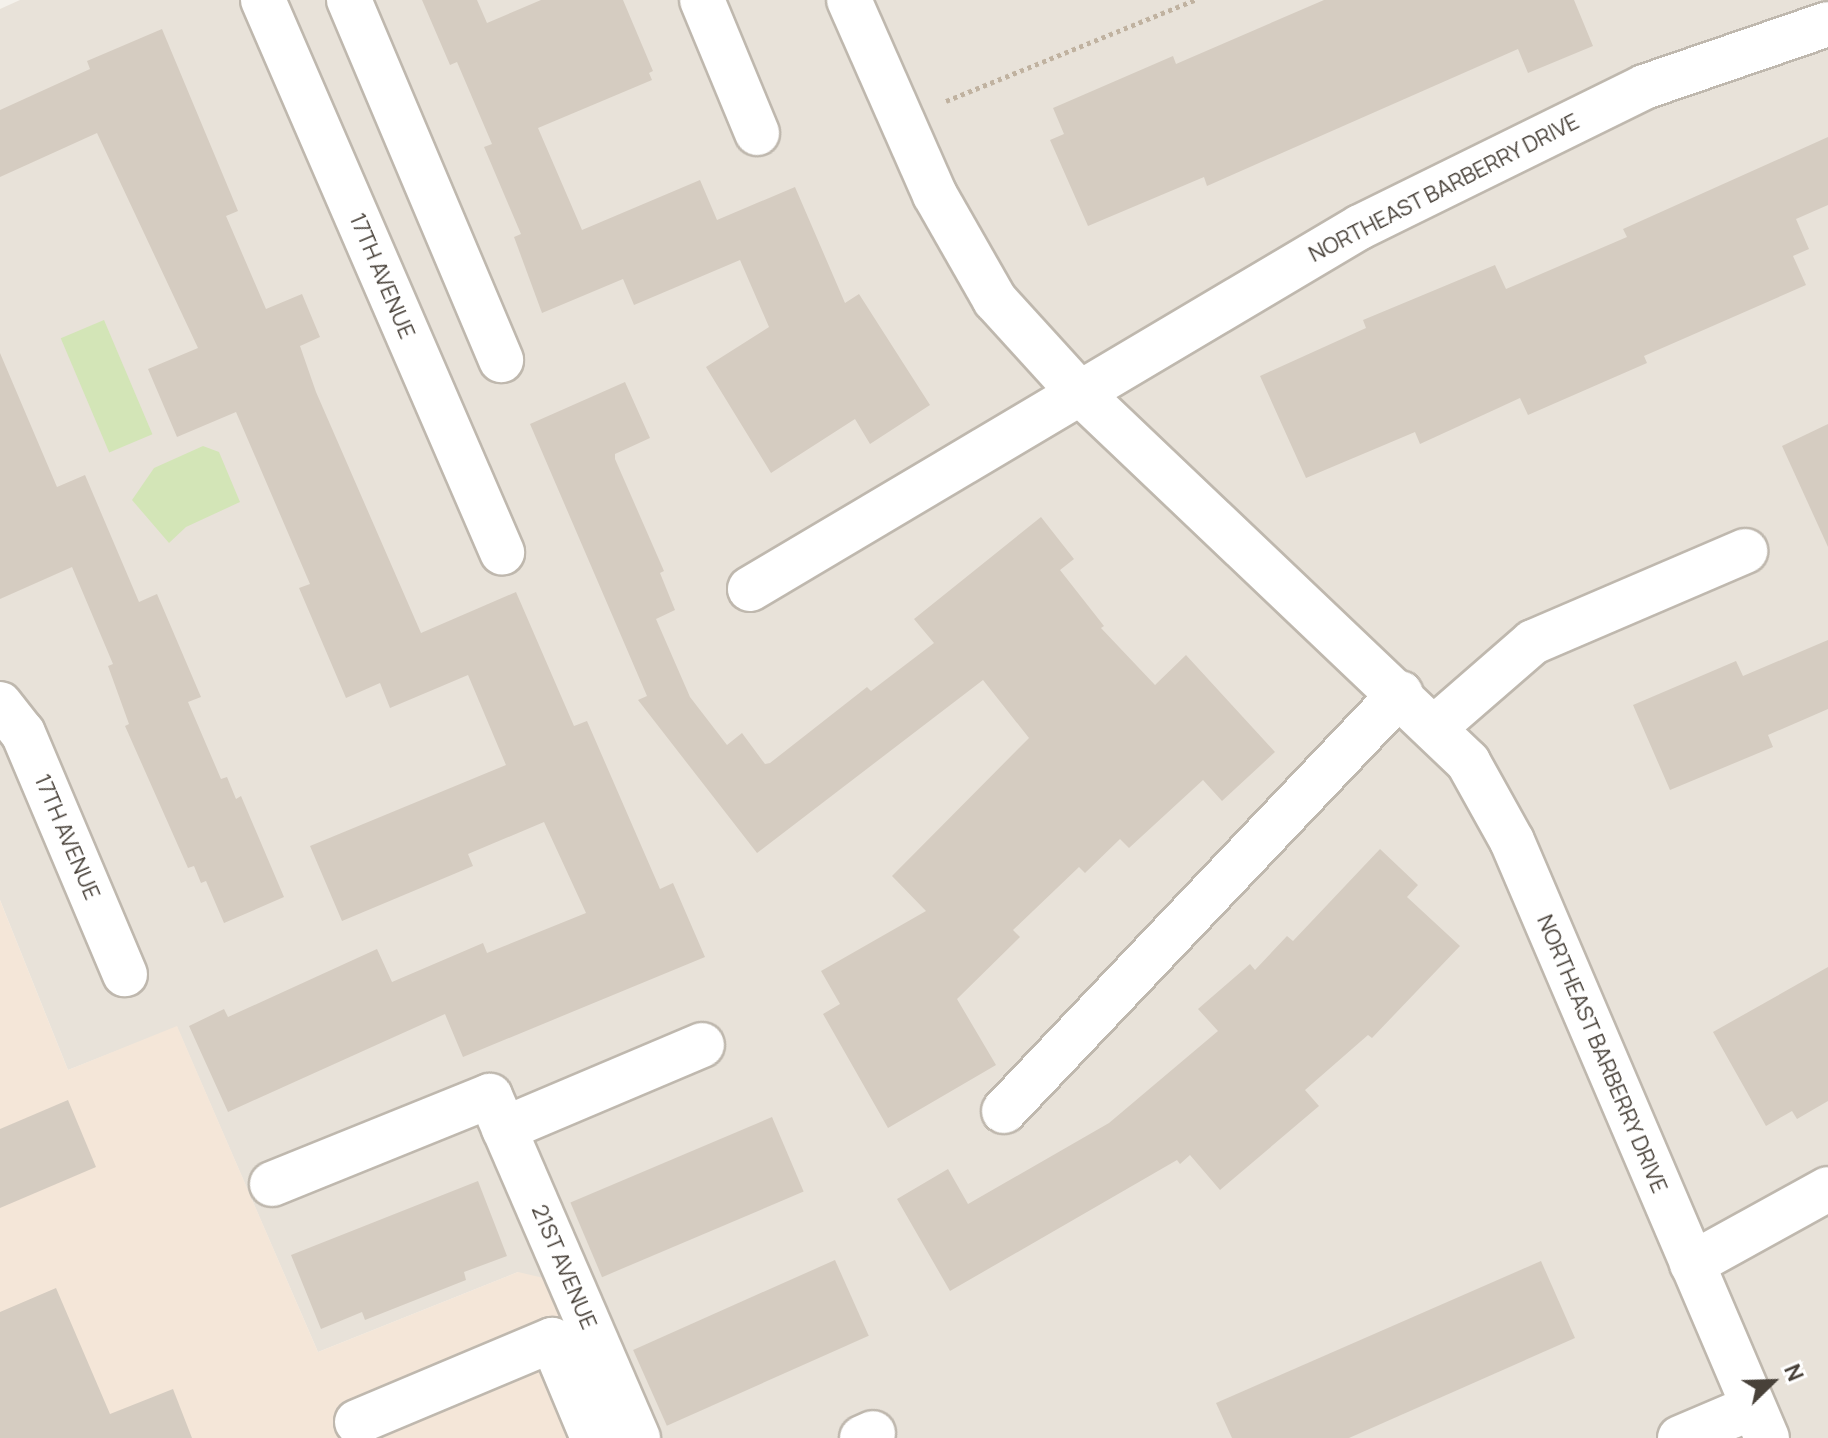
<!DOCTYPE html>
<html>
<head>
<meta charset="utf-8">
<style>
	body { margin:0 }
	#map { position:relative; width:1828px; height:1438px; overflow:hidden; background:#f4f1eb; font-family:Manrope,sans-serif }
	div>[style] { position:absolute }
	.residential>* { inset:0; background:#e8e2d9 }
	.commercial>* { inset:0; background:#f4e6d8 }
	.green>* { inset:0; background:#d3e5b7; transform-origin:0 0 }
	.building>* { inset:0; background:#d5ccc1; transform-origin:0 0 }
	.path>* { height:5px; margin-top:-2.5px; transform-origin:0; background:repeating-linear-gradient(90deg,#c0b2a0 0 4px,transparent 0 8px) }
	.roads { filter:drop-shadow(2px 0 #bfb8ae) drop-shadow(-2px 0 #bfb8ae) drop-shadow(0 2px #bfb8ae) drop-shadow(0 -2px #bfb8ae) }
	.minor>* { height:44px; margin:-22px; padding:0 22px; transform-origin:22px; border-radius:22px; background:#fff }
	span { translate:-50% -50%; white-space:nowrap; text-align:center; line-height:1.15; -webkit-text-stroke:8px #fff; paint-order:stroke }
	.street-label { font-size:22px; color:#484139 }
	.north { position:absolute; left:1732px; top:1342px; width:80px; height:80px; -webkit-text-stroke:6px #fff; paint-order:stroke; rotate:67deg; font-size:22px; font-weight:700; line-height:32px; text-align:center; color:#484139 }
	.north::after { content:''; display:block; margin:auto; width:28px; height:36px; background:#484139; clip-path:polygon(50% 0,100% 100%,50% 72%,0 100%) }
</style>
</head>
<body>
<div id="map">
	<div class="residential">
		<i style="clip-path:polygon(20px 0,1828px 0,1828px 1438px,615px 1438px,518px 1272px,318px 1352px,177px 1027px,68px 1070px,0 900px,0 9px)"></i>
	</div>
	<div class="commercial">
		<i style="clip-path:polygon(0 900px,68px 1070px,177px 1026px,318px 1352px,518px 1272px,548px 1279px,615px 1438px,0 1438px)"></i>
	</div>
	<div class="green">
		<i style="left:104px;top:320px;width:124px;height:47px;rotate:67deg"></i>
		<i style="clip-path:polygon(203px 446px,219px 452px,240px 502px,186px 527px,169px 543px,132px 500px,154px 468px)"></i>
	</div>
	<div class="building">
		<i style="clip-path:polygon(422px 0,477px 0,487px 23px,541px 0,623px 0,653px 71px,649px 73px,652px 80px,538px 128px,582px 230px,700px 180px,717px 220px,795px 187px,845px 303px,859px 294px,930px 405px,870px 444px,855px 419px,771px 473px,706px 367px,769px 327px,740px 260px,634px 305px,623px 279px,542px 313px,514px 237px,521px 234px,484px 147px,492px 144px,457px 62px,450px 65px)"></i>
		<i style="clip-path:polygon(1324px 0,1574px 0,1593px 46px,1528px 73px,1518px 49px,1207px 186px,1204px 177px,1088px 226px,1050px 140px,1064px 134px,1053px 108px,1173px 56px,1176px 64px)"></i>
		<i style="clip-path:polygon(162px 29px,238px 211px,226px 216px,266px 309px,302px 294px,320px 337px,300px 346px,316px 392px,421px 633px,516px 592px,574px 726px,587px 721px,660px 889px,673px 883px,705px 957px,463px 1057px,445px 1014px,228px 1112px,189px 1026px,224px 1009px,228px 1017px,377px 949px,392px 982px,483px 943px,487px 953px,586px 913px,544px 822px,468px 854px,473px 866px,342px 921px,310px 846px,506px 765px,468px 675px,390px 708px,380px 683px,346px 698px,299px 588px,310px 584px,236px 412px,177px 437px,148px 369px,198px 348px,97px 133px,0 177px,0 110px,90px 69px,87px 61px)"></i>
		<i style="clip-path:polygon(1828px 137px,1828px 205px,1796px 219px,1809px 249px,1793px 256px,1806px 285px,1644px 356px,1647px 363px,1528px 415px,1520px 398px,1420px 444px,1415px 432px,1306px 478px,1260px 376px,1366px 328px,1363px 320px,1495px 265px,1506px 289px,1627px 237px,1623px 229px)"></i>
		<i style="clip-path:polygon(0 353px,57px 487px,85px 475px,139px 602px,157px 594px,201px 697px,188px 702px,221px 779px,227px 777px,236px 799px,241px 796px,284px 897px,224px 923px,206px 881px,201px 883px,194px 866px,188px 868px,125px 726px,129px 724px,108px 666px,113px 664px,72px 567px,0 599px)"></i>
		<i style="clip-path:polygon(625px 382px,650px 438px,615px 454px,615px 459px,664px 571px,660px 573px,675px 610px,656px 619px,690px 697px,727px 745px,742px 733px,765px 764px,770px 763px,867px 687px,871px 691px,934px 643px,914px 619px,1041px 517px,1074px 559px,1060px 570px,1104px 626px,1101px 628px,1155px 685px,1186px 655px,1275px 752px,1222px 801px,1203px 780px,1129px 848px,1120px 839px,1085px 873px,1079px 867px,1013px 930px,1020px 937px,957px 999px,996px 1065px,888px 1128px,823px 1014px,840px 1004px,821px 971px,926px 911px,892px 876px,1029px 738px,983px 680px,757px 853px,638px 700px,647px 696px,530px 424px)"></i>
		<i style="clip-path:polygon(1828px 424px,1828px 547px,1782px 446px)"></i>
		<i style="clip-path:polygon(1828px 640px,1828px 709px,1768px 735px,1773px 747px,1670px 790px,1633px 705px,1736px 661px,1743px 676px)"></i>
		<i style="clip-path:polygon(1380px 849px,1418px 885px,1407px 897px,1460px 946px,1372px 1038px,1368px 1035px,1305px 1090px,1319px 1106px,1220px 1190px,1190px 1155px,1180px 1164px,1177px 1160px,950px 1291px,897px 1199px,948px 1169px,968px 1204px,1109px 1123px,1218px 1031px,1198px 1009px,1250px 964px,1255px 970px,1287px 936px,1293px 941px)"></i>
		<i style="clip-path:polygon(1828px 967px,1828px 1101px,1797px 1119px,1792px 1111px,1766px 1126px,1713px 1032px)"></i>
		<i style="clip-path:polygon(68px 1100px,96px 1167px,0 1208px,0 1129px)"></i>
		<i style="left:772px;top:1117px;width:81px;height:219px;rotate:67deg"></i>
		<i style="clip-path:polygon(478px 1181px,507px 1256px,464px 1272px,466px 1280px,365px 1320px,362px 1312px,321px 1329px,291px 1255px)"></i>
		<i style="left:835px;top:1260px;width:83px;height:221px;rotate:66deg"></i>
		<i style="clip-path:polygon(1541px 1261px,1575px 1338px,1349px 1438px,1232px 1438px,1216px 1403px)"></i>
		<i style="clip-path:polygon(56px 1288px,110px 1414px,173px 1389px,192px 1438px,0 1438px,0 1312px)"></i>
	</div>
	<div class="path">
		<i style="left:946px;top:101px;width:269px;rotate:-22.1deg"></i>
	</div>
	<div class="roads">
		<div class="minor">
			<i style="left:263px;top:0;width:602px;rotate:66.59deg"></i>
			<i style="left:349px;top:0;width:391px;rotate:67.1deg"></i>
			<i style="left:702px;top:0;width:144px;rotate:67.5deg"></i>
			<i style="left:849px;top:0;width:213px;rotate:66.2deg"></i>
			<i style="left:935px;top:195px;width:121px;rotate:60.3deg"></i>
			<i style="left:995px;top:300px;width:122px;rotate:47.7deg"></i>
			<i style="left:1077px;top:390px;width:540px;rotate:43.57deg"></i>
			<i style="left:1468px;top:762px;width:90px;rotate:60.9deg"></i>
			<i style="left:1512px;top:841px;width:649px;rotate:66.87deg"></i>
			<i style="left:750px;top:589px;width:709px;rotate:-30.69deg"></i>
			<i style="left:1360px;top:227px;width:317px;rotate:-26.2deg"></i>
			<i style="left:1644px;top:87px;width:194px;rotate:-18.9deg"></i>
			<i style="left:0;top:704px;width:37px;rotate:52deg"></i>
			<i style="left:23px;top:733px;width:262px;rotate:67.1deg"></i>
			<i style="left:1434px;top:728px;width:131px;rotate:-41deg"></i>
			<i style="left:1533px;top:642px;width:231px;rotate:-23.2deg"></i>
			<i style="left:1004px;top:1111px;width:576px;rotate:-46.48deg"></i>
			<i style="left:504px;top:1129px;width:215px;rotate:-23deg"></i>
			<i style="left:272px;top:1184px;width:235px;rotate:-22deg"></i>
			<i style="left:490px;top:1096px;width:373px;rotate:66.6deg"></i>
			<i style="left:1692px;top:1264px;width:155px;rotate:-28.9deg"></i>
			<i style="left:357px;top:1422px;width:212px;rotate:-22.8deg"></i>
			<i style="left:552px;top:1340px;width:106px;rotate:67.3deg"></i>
			<i style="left:862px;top:1438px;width:12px;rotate:-24deg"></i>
			<i style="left:1680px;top:1438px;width:79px;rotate:-23deg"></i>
		</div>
	</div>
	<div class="street-label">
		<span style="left:1444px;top:188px;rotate:-27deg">NORTHEAST BARBERRY DRIVE</span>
		<span style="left:382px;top:276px;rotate:67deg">17TH AVENUE</span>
		<span style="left:67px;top:837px;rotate:67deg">17TH AVENUE</span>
		<span style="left:1602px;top:1054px;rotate:67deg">NORTHEAST BARBERRY DRIVE</span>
		<span style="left:564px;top:1267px;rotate:67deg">21ST AVENUE</span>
	</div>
	<div class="north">N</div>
</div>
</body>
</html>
